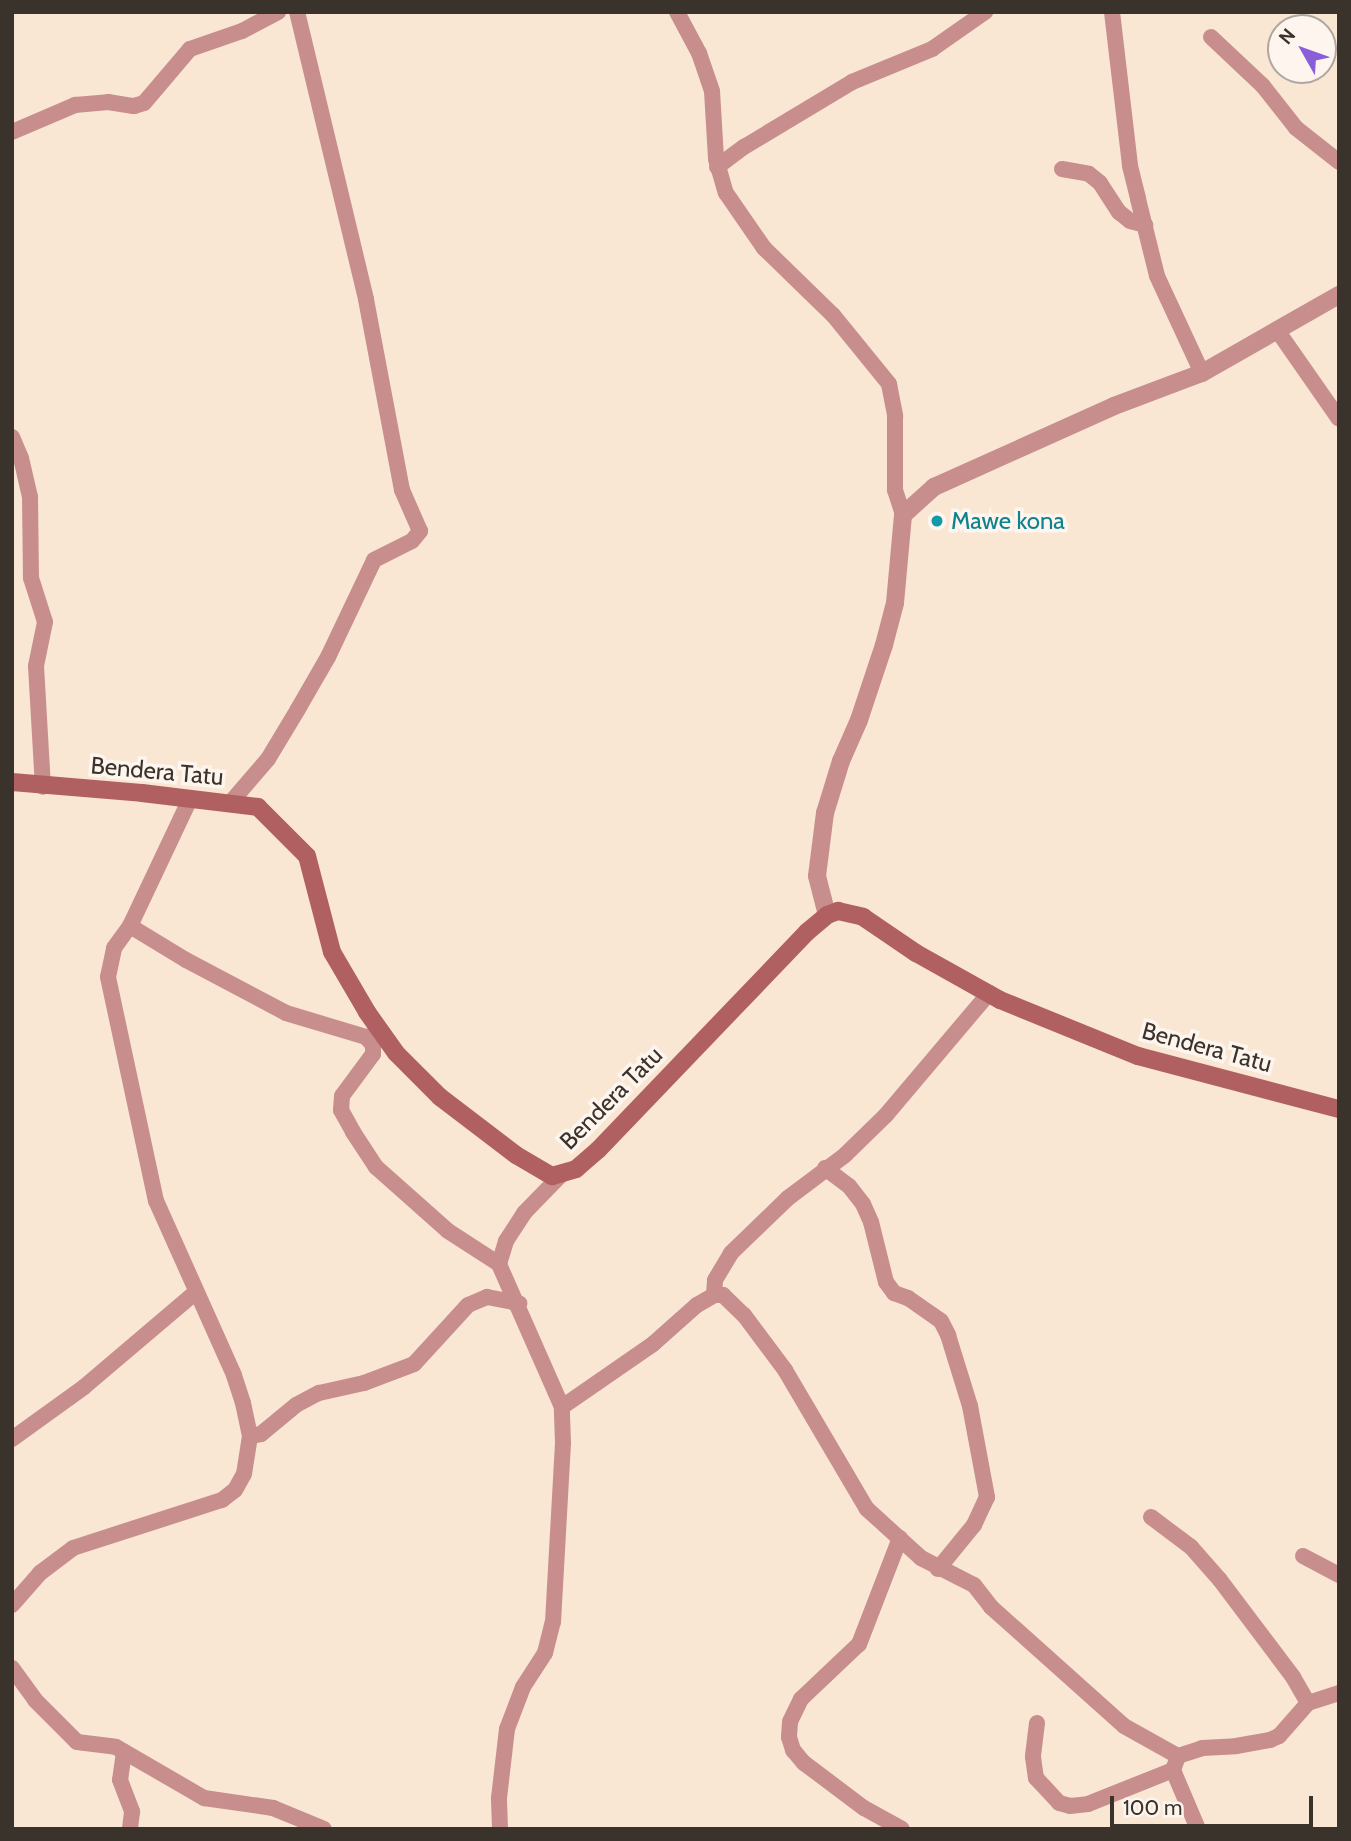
<!DOCTYPE html>
<html>
<head>
<meta charset="utf-8">
<style>
	body { margin:0 }
	#map { position:relative; width:1351px; height:1841px; overflow:hidden; background:#f9e6d3; font-family:Cabin,sans-serif }
	div>[style] { position:absolute }
	.minor>* { height:16px; margin:-8px; padding:0 8px; transform-origin:8px; border-radius:8px; background:#c78e8d }
	.tertiary>* { height:18px; margin:-9px; padding:0 9px; transform-origin:9px; border-radius:9px; background:#c78e8d }
	.secondary>* { height:18px; margin:-9px; padding:0 9px; transform-origin:9px; border-radius:9px; background:#b16061 }
	.dots>* { width:19px; height:19px; translate:-50% -50%; box-sizing:border-box; border:4px solid #fdf5ee; border-radius:50% }
	span { translate:-50% -50%; white-space:nowrap; text-align:center; line-height:1.15; -webkit-text-stroke:7px #fdf5ee; paint-order:stroke }
	.culture-label { font-size:24px; color:#0d838f }
	.left { translate:0 -50%; text-align:left }
	.street-label { font-size:24px; color:#3a332c }
	.frame { position:absolute; inset:0; border:14px solid #3a332c; pointer-events:none }
	.north { position:absolute; left:1267px; top:14px; width:70px; height:70px; box-sizing:border-box; background:#fdf5ee; border:2px solid #afa7a0; border-radius:50%; rotate:310deg; font-size:19px; font-weight:700; line-height:28px; text-align:center; color:#3a332c }
	.north::after { content:''; display:block; margin:auto; width:24px; height:32px; background:#895ed8; clip-path:polygon(50% 0,100% 100%,50% 72%,0 100%) }
	.scale { position:absolute; left:1110px; top:1796px; width:203px; height:32px; box-sizing:border-box; border:4px solid #3a332c; border-top:0; padding-left:9px; font-size:21px; line-height:24px; white-space:nowrap; color:#3a332c; -webkit-text-stroke:5px #fdf5ee; paint-order:stroke }
</style>
</head>
<body>
<div id="map">
	<div class="minor">
		<i style="left:677px;top:12px;width:47px;rotate:61.8deg"></i>
		<i style="left:699px;top:53px;width:40px;rotate:71.1deg"></i>
		<i style="left:712px;top:91px;width:68px;rotate:86.6deg"></i>
		<i style="left:716px;top:159px;width:35px;rotate:74deg"></i>
		<i style="left:726px;top:193px;width:67px;rotate:55.4deg"></i>
		<i style="left:764px;top:248px;width:96px;rotate:44.2deg"></i>
		<i style="left:833px;top:315px;width:89px;rotate:50.9deg"></i>
		<i style="left:889px;top:384px;width:33px;rotate:79deg"></i>
		<i style="left:895px;top:416px;width:74px;rotate:90deg"></i>
		<i style="left:895px;top:490px;width:26px;rotate:72deg"></i>
		<i style="left:1112px;top:12px;width:155px;rotate:83.3deg"></i>
		<i style="left:1130px;top:166px;width:34px;rotate:76deg"></i>
		<i style="left:1138px;top:199px;width:79px;rotate:76.1deg"></i>
		<i style="left:1157px;top:276px;width:107px;rotate:65.1deg"></i>
		<i style="left:1211px;top:37px;width:71px;rotate:43.3deg"></i>
		<i style="left:1263px;top:86px;width:53px;rotate:51.8deg"></i>
		<i style="left:1296px;top:128px;width:55px;rotate:38.3deg"></i>
		<i style="left:12px;top:132px;width:69px;rotate:-23.2deg"></i>
		<i style="left:75px;top:105px;width:33px;rotate:-5deg"></i>
		<i style="left:108px;top:102px;width:26px;rotate:9deg"></i>
		<i style="left:134px;top:106px;width:10px;rotate:-17deg"></i>
		<i style="left:144px;top:103px;width:71px;rotate:-49.6deg"></i>
		<i style="left:190px;top:49px;width:55px;rotate:-19.1deg"></i>
		<i style="left:242px;top:31px;width:41px;rotate:-27.8deg"></i>
		<i style="left:717px;top:167px;width:34px;rotate:-37deg"></i>
		<i style="left:744px;top:147px;width:126px;rotate:-31deg"></i>
		<i style="left:852px;top:82px;width:87px;rotate:-22.4deg"></i>
		<i style="left:932px;top:49px;width:65px;rotate:-34.9deg"></i>
		<i style="left:1062px;top:169px;width:27px;rotate:10deg"></i>
		<i style="left:1089px;top:174px;width:14px;rotate:39deg"></i>
		<i style="left:1100px;top:183px;width:35px;rotate:57deg"></i>
		<i style="left:1119px;top:212px;width:14px;rotate:39deg"></i>
		<i style="left:1130px;top:221px;width:16px;rotate:15deg"></i>
		<i style="left:1277px;top:330px;width:108px;rotate:55.1deg"></i>
		<i style="left:12px;top:437px;width:23px;rotate:67deg"></i>
		<i style="left:21px;top:458px;width:40px;rotate:77deg"></i>
		<i style="left:30px;top:497px;width:81px;rotate:89.3deg"></i>
		<i style="left:31px;top:578px;width:46px;rotate:72.3deg"></i>
		<i style="left:45px;top:622px;width:45px;rotate:101.6deg"></i>
		<i style="left:36px;top:666px;width:121px;rotate:86.7deg"></i>
		<i style="left:231px;top:802px;width:57px;rotate:-49.3deg"></i>
		<i style="left:268px;top:759px;width:58px;rotate:-59deg"></i>
		<i style="left:298px;top:709px;width:60px;rotate:-60deg"></i>
		<i style="left:328px;top:657px;width:107px;rotate:-64.6deg"></i>
		<i style="left:374px;top:560px;width:42px;rotate:-26.6deg"></i>
		<i style="left:412px;top:541px;width:13px;rotate:-51deg"></i>
		<i style="left:420px;top:531px;width:45px;rotate:-113.7deg"></i>
		<i style="left:402px;top:490px;width:194px;rotate:-100.7deg"></i>
		<i style="left:366px;top:299px;width:295px;rotate:-103.5deg"></i>
		<i style="left:130px;top:926px;width:66px;rotate:31.3deg"></i>
		<i style="left:186px;top:960px;width:113px;rotate:27.9deg"></i>
		<i style="left:286px;top:1013px;width:84px;rotate:16.7deg"></i>
		<i style="left:366px;top:1037px;width:8px;rotate:-14deg"></i>
		<i style="left:366px;top:1037px;width:11px;rotate:49deg"></i>
		<i style="left:373px;top:1045px;width:9px;rotate:90deg"></i>
		<i style="left:373px;top:1054px;width:52px;rotate:126.4deg"></i>
		<i style="left:342px;top:1096px;width:14px;rotate:94deg"></i>
		<i style="left:341px;top:1110px;width:25px;rotate:61deg"></i>
		<i style="left:353px;top:1132px;width:42px;rotate:56.7deg"></i>
		<i style="left:376px;top:1167px;width:96px;rotate:41.6deg"></i>
		<i style="left:448px;top:1231px;width:61px;rotate:32.9deg"></i>
		<i style="left:825px;top:1168px;width:30px;rotate:37deg"></i>
		<i style="left:849px;top:1186px;width:23px;rotate:52deg"></i>
		<i style="left:863px;top:1204px;width:20px;rotate:66deg"></i>
		<i style="left:871px;top:1222px;width:62px;rotate:76deg"></i>
		<i style="left:886px;top:1282px;width:14px;rotate:54deg"></i>
		<i style="left:894px;top:1293px;width:15px;rotate:20deg"></i>
		<i style="left:908px;top:1298px;width:40px;rotate:34.9deg"></i>
		<i style="left:941px;top:1321px;width:16px;rotate:63deg"></i>
		<i style="left:948px;top:1335px;width:74px;rotate:72.8deg"></i>
		<i style="left:970px;top:1406px;width:93px;rotate:79.4deg"></i>
		<i style="left:987px;top:1497px;width:31px;rotate:115deg"></i>
		<i style="left:974px;top:1525px;width:57px;rotate:129.3deg"></i>
		<i style="left:714px;top:1295px;width:15px;rotate:-86deg"></i>
		<i style="left:715px;top:1280px;width:31px;rotate:-59deg"></i>
		<i style="left:731px;top:1253px;width:79px;rotate:-44deg"></i>
		<i style="left:788px;top:1198px;width:71px;rotate:-37deg"></i>
		<i style="left:845px;top:1155px;width:57px;rotate:-44.3deg"></i>
		<i style="left:886px;top:1115px;width:160px;rotate:-49.8deg"></i>
		<i style="left:562px;top:1407px;width:111px;rotate:-34.7deg"></i>
		<i style="left:653px;top:1344px;width:59px;rotate:-41.6deg"></i>
		<i style="left:697px;top:1305px;width:20px;rotate:-30deg"></i>
		<i style="left:714px;top:1295px;width:9px"></i>
		<i style="left:723px;top:1295px;width:29px;rotate:44deg"></i>
		<i style="left:744px;top:1315px;width:69px;rotate:53.3deg"></i>
		<i style="left:785px;top:1370px;width:161px;rotate:59.5deg"></i>
		<i style="left:867px;top:1509px;width:73px;rotate:42.2deg"></i>
		<i style="left:921px;top:1558px;width:59px;rotate:27deg"></i>
		<i style="left:974px;top:1585px;width:28px;rotate:52deg"></i>
		<i style="left:991px;top:1607px;width:178px;rotate:41.8deg"></i>
		<i style="left:1124px;top:1726px;width:62px;rotate:29.1deg"></i>
		<i style="left:250px;top:1436px;width:11px;rotate:-10deg"></i>
		<i style="left:261px;top:1434px;width:45px;rotate:-39.6deg"></i>
		<i style="left:296px;top:1405px;width:26px;rotate:-28deg"></i>
		<i style="left:319px;top:1393px;width:46px;rotate:-12.5deg"></i>
		<i style="left:364px;top:1383px;width:53px;rotate:-20.8deg"></i>
		<i style="left:414px;top:1364px;width:80px;rotate:-47.5deg"></i>
		<i style="left:468px;top:1305px;width:21px;rotate:-23deg"></i>
		<i style="left:487px;top:1297px;width:33px;rotate:11deg"></i>
		<i style="left:12px;top:1439px;width:89px;rotate:-35.8deg"></i>
		<i style="left:84px;top:1387px;width:145px;rotate:-40.3deg"></i>
		<i style="left:1151px;top:1517px;width:50px;rotate:36.9deg"></i>
		<i style="left:1191px;top:1547px;width:44px;rotate:48.7deg"></i>
		<i style="left:1220px;top:1580px;width:121px;rotate:53deg"></i>
		<i style="left:1293px;top:1677px;width:30px;rotate:60deg"></i>
		<i style="left:900px;top:1538px;width:114px;rotate:111.1deg"></i>
		<i style="left:859px;top:1644px;width:80px;rotate:136.5deg"></i>
		<i style="left:801px;top:1699px;width:25px;rotate:116deg"></i>
		<i style="left:790px;top:1722px;width:15px;rotate:94deg"></i>
		<i style="left:789px;top:1737px;width:14px;rotate:73deg"></i>
		<i style="left:793px;top:1750px;width:17px;rotate:50deg"></i>
		<i style="left:804px;top:1763px;width:75px;rotate:36.9deg"></i>
		<i style="left:864px;top:1808px;width:43px;rotate:28.9deg"></i>
		<i style="left:1303px;top:1556px;width:41px;rotate:27.8deg"></i>
		<i style="left:12px;top:1605px;width:43px;rotate:-48.8deg"></i>
		<i style="left:40px;top:1573px;width:41px;rotate:-37.1deg"></i>
		<i style="left:73px;top:1548px;width:157px;rotate:-17.9deg"></i>
		<i style="left:222px;top:1500px;width:16px;rotate:-38deg"></i>
		<i style="left:235px;top:1490px;width:18px;rotate:-61deg"></i>
		<i style="left:244px;top:1474px;width:38px;rotate:-81deg"></i>
		<i style="left:250px;top:1436px;width:34px;rotate:-102deg"></i>
		<i style="left:243px;top:1403px;width:29px;rotate:-108deg"></i>
		<i style="left:234px;top:1375px;width:191px;rotate:-114.1deg"></i>
		<i style="left:156px;top:1201px;width:229px;rotate:-102.1deg"></i>
		<i style="left:108px;top:977px;width:30px;rotate:-78deg"></i>
		<i style="left:114px;top:948px;width:27px;rotate:-54deg"></i>
		<i style="left:130px;top:926px;width:140px;rotate:-64.7deg"></i>
		<i style="left:12px;top:1668px;width:39px;rotate:54deg"></i>
		<i style="left:35px;top:1700px;width:59px;rotate:45deg"></i>
		<i style="left:77px;top:1742px;width:39px;rotate:7deg"></i>
		<i style="left:116px;top:1747px;width:102px;rotate:30.1deg"></i>
		<i style="left:204px;top:1798px;width:70px;rotate:8.2deg"></i>
		<i style="left:273px;top:1808px;width:55px;rotate:22.4deg"></i>
		<i style="left:1037px;top:1723px;width:34px;rotate:97deg"></i>
		<i style="left:1033px;top:1757px;width:21px;rotate:82deg"></i>
		<i style="left:1036px;top:1778px;width:34px;rotate:47deg"></i>
		<i style="left:1059px;top:1803px;width:11px;rotate:15deg"></i>
		<i style="left:1070px;top:1806px;width:18px;rotate:-6deg"></i>
		<i style="left:1088px;top:1804px;width:92px;rotate:-21.8deg"></i>
		<i style="left:124px;top:1752px;width:28px;rotate:98deg"></i>
		<i style="left:120px;top:1780px;width:34px;rotate:69deg"></i>
		<i style="left:132px;top:1812px;width:17px;rotate:97deg"></i>
		<i style="left:500px;top:1829px;width:31px;rotate:-92deg"></i>
		<i style="left:499px;top:1798px;width:69px;rotate:-83.4deg"></i>
		<i style="left:507px;top:1729px;width:45px;rotate:-69.1deg"></i>
		<i style="left:523px;top:1687px;width:40px;rotate:-57.1deg"></i>
		<i style="left:545px;top:1653px;width:32px;rotate:-76deg"></i>
		<i style="left:553px;top:1622px;width:179px;rotate:-86.8deg"></i>
		<i style="left:563px;top:1443px;width:36px;rotate:-92deg"></i>
		<i style="left:562px;top:1407px;width:156px;rotate:-113.8deg"></i>
		<i style="left:499px;top:1264px;width:24px;rotate:-73deg"></i>
		<i style="left:506px;top:1241px;width:33px;rotate:-57deg"></i>
		<i style="left:524px;top:1213px;width:52px;rotate:-45.8deg"></i>
		<i style="left:1198px;top:1829px;width:64px;rotate:-113deg"></i>
		<i style="left:1173px;top:1770px;width:15px;rotate:-70deg"></i>
		<i style="left:1178px;top:1756px;width:25px;rotate:-18deg"></i>
		<i style="left:1202px;top:1748px;width:34px;rotate:-3deg"></i>
		<i style="left:1236px;top:1746px;width:35px;rotate:-10deg"></i>
		<i style="left:1270px;top:1740px;width:10px;rotate:-24deg"></i>
		<i style="left:1279px;top:1736px;width:44px;rotate:-48.7deg"></i>
		<i style="left:1308px;top:1703px;width:33px;rotate:-18deg"></i>
	</div>
	<div class="tertiary">
		<i style="left:827px;top:915px;width:40px;rotate:-104.4deg"></i>
		<i style="left:817px;top:876px;width:64px;rotate:-82.8deg"></i>
		<i style="left:825px;top:813px;width:54px;rotate:-72.9deg"></i>
		<i style="left:841px;top:761px;width:45px;rotate:-66.3deg"></i>
		<i style="left:859px;top:720px;width:79px;rotate:-71.6deg"></i>
		<i style="left:884px;top:645px;width:43px;rotate:-75.3deg"></i>
		<i style="left:895px;top:603px;width:88px;rotate:-84.8deg"></i>
		<i style="left:903px;top:515px;width:42px;rotate:-42.1deg"></i>
		<i style="left:934px;top:487px;width:197px;rotate:-24.2deg"></i>
		<i style="left:1114px;top:406px;width:94px;rotate:-20.6deg"></i>
		<i style="left:1202px;top:373px;width:158px;rotate:-29.7deg"></i>
	</div>
	<div class="secondary">
		<i style="left:12px;top:782px;width:130px;rotate:4.8deg"></i>
		<i style="left:142px;top:793px;width:117px;rotate:6.9deg"></i>
		<i style="left:258px;top:807px;width:69px;rotate:45deg"></i>
		<i style="left:307px;top:856px;width:99px;rotate:75.4deg"></i>
		<i style="left:332px;top:952px;width:69px;rotate:59.7deg"></i>
		<i style="left:367px;top:1012px;width:50px;rotate:54.7deg"></i>
		<i style="left:396px;top:1053px;width:62px;rotate:45deg"></i>
		<i style="left:440px;top:1097px;width:96px;rotate:37.3deg"></i>
		<i style="left:516px;top:1155px;width:42px;rotate:30.3deg"></i>
		<i style="left:552px;top:1176px;width:25px;rotate:-16deg"></i>
		<i style="left:576px;top:1169px;width:29px;rotate:-41deg"></i>
		<i style="left:598px;top:1150px;width:302px;rotate:-46.2deg"></i>
		<i style="left:807px;top:932px;width:26px;rotate:-40deg"></i>
		<i style="left:827px;top:915px;width:12px;rotate:-20deg"></i>
		<i style="left:838px;top:911px;width:26px;rotate:13deg"></i>
		<i style="left:863px;top:917px;width:64px;rotate:34.2deg"></i>
		<i style="left:916px;top:953px;width:96px;rotate:29.2deg"></i>
		<i style="left:1000px;top:1000px;width:149px;rotate:22.1deg"></i>
		<i style="left:1138px;top:1056px;width:208px;rotate:14.8deg"></i>
	</div>
	<div class="dots">
		<i style="left:937px;top:521px;background:#0f9aa8"></i>
	</div>
	<div class="culture-label">
		<span class="left" style="left:951px;top:521px">Mawe kona</span>
	</div>
	<div class="street-label">
		<span style="left:157px;top:771px;rotate:5deg">Bendera Tatu</span>
		<span style="left:1207px;top:1047px;rotate:15deg">Bendera Tatu</span>
		<span style="left:611px;top:1098px;rotate:-45deg">Bendera Tatu</span>
	</div>
	<div class="frame"></div>
	<div class="north">N</div>
	<div class="scale">100 m</div>
</div>
</body>
</html>
